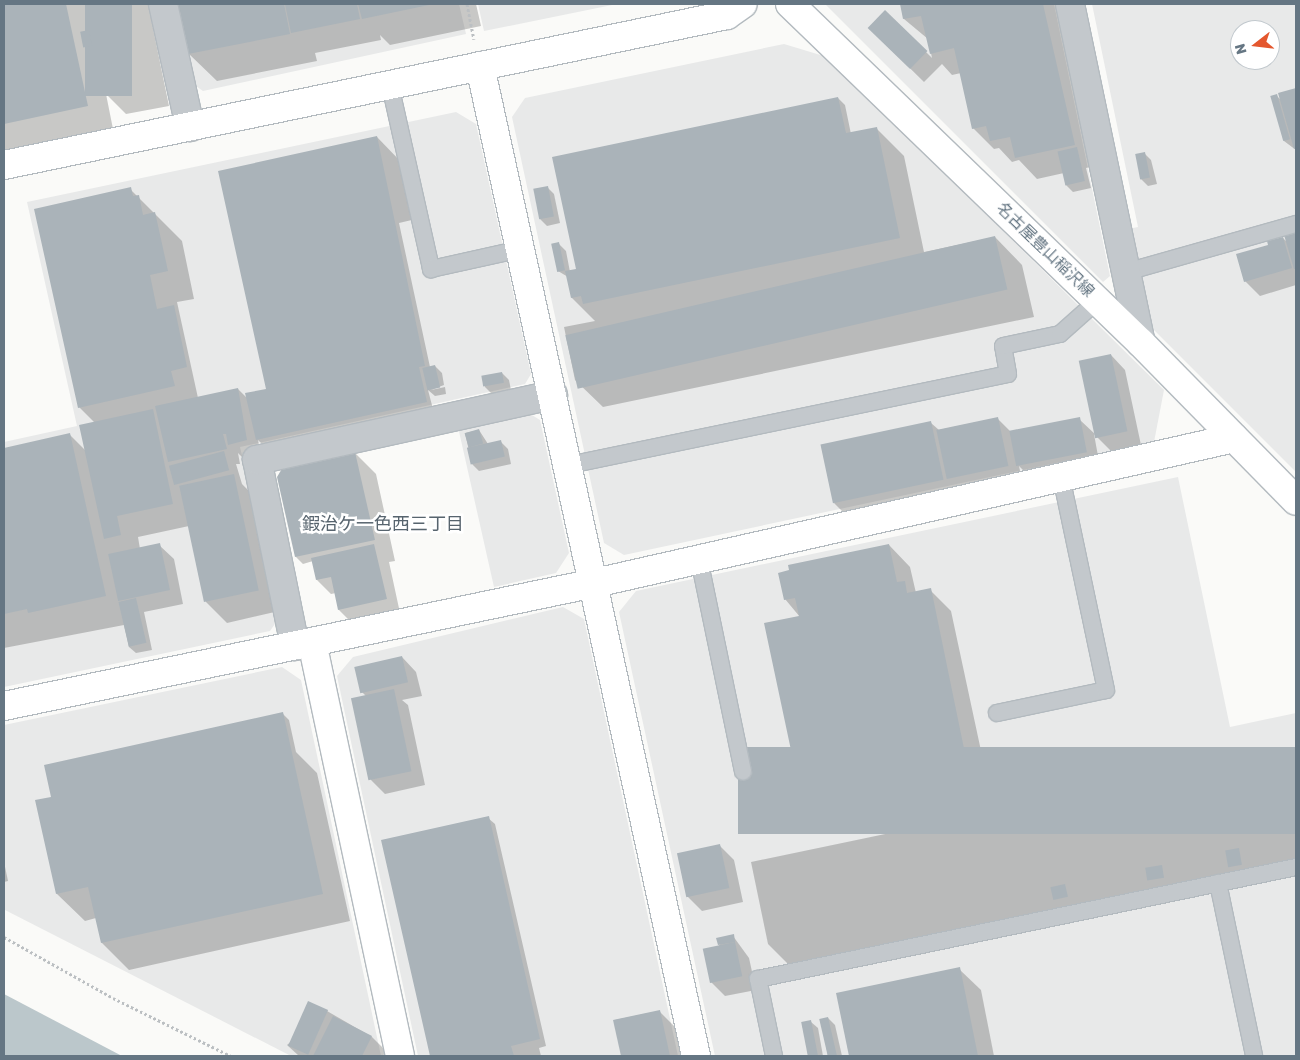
<!DOCTYPE html>
<html>
<head>
<meta charset="utf-8">
<style>
	body { margin:0 }
	#map { position:relative; width:1300px; height:1060px; overflow:hidden; background:#fafaf8; font-family:Rubik,"Noto Sans JP",sans-serif }
	div>[style] { position:absolute }
	.built>* { inset:0; background:#e8e9e9 }
	.water>* { inset:0; background:#bbc7cb }
	.shadow>* { inset:0; background:#0003 }
	.building>* { inset:0; background:#aab3b9; transform-origin:0 0 }
	.path>* { height:3px; margin-top:-1.5px; transform-origin:0; background:repeating-linear-gradient(90deg,#bbbfc2 0 2.5px,transparent 0 5px) }
	.roads { filter:drop-shadow(1px 0 #b3babf) drop-shadow(-1px 0 #b3babf) drop-shadow(0 1px #b3babf) drop-shadow(0 -1px #b3babf) }
	.lane>* { height:16px; margin:-8px; padding:0 8px; transform-origin:8px; border-radius:8px; background:#c3c8cc }
	.street>* { height:28px; margin:-14px; padding:0 14px; transform-origin:14px; border-radius:14px; background:#c3c8cc }
	.secondary>* { height:28px; margin:-14px; padding:0 14px; transform-origin:14px; border-radius:14px; background:#fff }
	span { translate:-50% -50%; white-space:nowrap; text-align:center; line-height:1.15; -webkit-text-stroke:5px #fff; paint-order:stroke }
	.street-label { font-size:16px; color:#657683 }
	.neighbourhood-label { font-size:18px; color:#57646e }
	.frame { position:absolute; inset:0; border:5px solid #657683; pointer-events:none }
	.north { position:absolute; left:1230px; top:20px; width:50px; height:50px; box-sizing:border-box; background:#fff; border:1px solid #c1c8cd; border-radius:50%; rotate:254deg; font-size:14px; font-weight:700; line-height:20px; text-align:center; color:#657683 }
	.north::after { content:''; display:block; margin:auto; width:18px; height:22px; background:#e4572e; clip-path:polygon(50% 0,100% 100%,50% 72%,0 100%) }
</style>
</head>
<body>
<div id="map">
	<div class="built">
		<i style="clip-path:polygon(173px 4px,459px 4px,466px 34px,203px 91px,190px 82px)"></i>
		<i style="clip-path:polygon(478px 4px,617px 4px,484px 31px)"></i>
		<i style="clip-path:polygon(825px 4px,1054px 4px,1110px 276px,1103px 282px)"></i>
		<i style="clip-path:polygon(evenodd,1092px 4px,1296px 4px,1296px 472px,1151px 327px,1128px 229px,1138px 227px,1092px 4px,1240px 30px,1270px 30px,1270px 60px,1240px 60px,1240px 30px)"></i>
		<i style="clip-path:polygon(784px 44px,827px 57px,1164px 390px,1154px 442px,624px 555px,604px 543px,512px 117px,525px 98px)"></i>
		<i style="clip-path:polygon(456px 112px,476px 124px,531px 374px,525px 384px,240px 447px,279px 618px,270px 631px,4px 687px,4px 442px,77px 426px,27px 202px)"></i>
		<i style="clip-path:polygon(527px 412px,540px 420px,569px 553px,556px 573px,494px 587px,458px 427px)"></i>
		<i style="clip-path:polygon(1178px 477px,1230px 727px,1296px 713px,1296px 1056px,715px 1056px,619px 612px,636px 591px)"></i>
		<i style="clip-path:polygon(563px 607px,584px 619px,678px 1056px,418px 1056px,337px 676px,353px 657px)"></i>
		<i style="clip-path:polygon(282px 667px,301px 680px,381px 1056px,291px 1056px,5px 910px,4px 725px)"></i>
	</div>
	<div class="water">
		<i style="clip-path:polygon(4px 994px,122px 1056px,4px 1056px)"></i>
	</div>
	<div class="shadow">
		<i style="clip-path:polygon(4px 4px,148px 4px,169px 106px,126px 114px,106px 94px,114px 134px,4px 156px)"></i>
		<i style="clip-path:polygon(179px 4px,476px 4px,481px 26px,390px 45px,380px 35px,381px 40px,315px 53px,317px 61px,217px 81px,189px 54px)"></i>
		<i style="clip-path:polygon(901px 4px,1059px 4px,1095px 166px,1086px 168px,1091px 188px,1073px 192px,1066px 185px,1064px 173px,1037px 179px,1019px 160px,1012px 162px,999px 148px,994px 149px,973px 128px,961px 73px,952px 75px,942px 64px,924px 82px,869px 28px,885px 11px,932px 58px,928px 39px,904px 19px)"></i>
		<i style="clip-path:polygon(1296px 90px,1296px 150px,1284px 141px,1277px 96px,1282px 101px,1280px 94px)"></i>
		<i style="clip-path:polygon(838px 98px,845px 105px,851px 134px,877px 129px,904px 156px,924px 252px,995px 237px,1022px 265px,1034px 317px,603px 407px,575px 380px,564px 327px,595px 321px,572px 298px,568px 277px,558px 271px,559px 244px,566px 251px,570px 272px,577px 270px)"></i>
		<i style="clip-path:polygon(377px 137px,404px 165px,416px 219px,399px 223px,430px 367px,435px 366px,442px 373px,444px 385px,431px 390px,445px 387px,446px 394px,435px 396px,428px 390px,433px 409px,353px 451px,376px 474px,395px 561px,389px 562px,400px 613px,353px 624px,339px 610px,336px 593px,331px 594px,317px 580px,313px 561px,303px 564px,296px 557px,286px 468px,258px 440px,261px 455px,243px 458px,238px 453px,240px 464px,236px 464px,242px 484px,254px 496px,279px 611px,227px 623px,206px 602px,189px 526px,138px 537px,140px 549px,159px 545px,174px 559px,183px 604px,144px 612px,152px 650px,136px 653px,129px 647px,124px 625px,4px 648px,4px 449px,70px 435px,86px 451px,95px 423px,79px 407px,130px 189px,182px 241px,194px 299px,177px 302px,198px 398px,238px 389px,248px 399px,268px 389px)"></i>
		<i style="clip-path:polygon(1144px 153px,1151px 160px,1157px 184px,1148px 186px,1141px 179px)"></i>
		<i style="clip-path:polygon(547px 187px,554px 194px,560px 223px,547px 226px,540px 219px)"></i>
		<i style="clip-path:polygon(1296px 234px,1296px 285px,1260px 296px,1245px 281px,1270px 246px,1283px 238px,1288px 243px,1286px 236px)"></i>
		<i style="clip-path:polygon(1111px 355px,1125px 370px,1141px 445px,1111px 451px,1094px 434px,1100px 467px,1033px 480px,1019px 466px,1022px 480px,855px 524px,834px 503px,931px 423px,939px 430px,997px 418px,1012px 433px,1079px 419px,1097px 436px)"></i>
		<i style="clip-path:polygon(502px 373px,509px 380px,511px 390px,492px 394px,485px 387px,483px 377px)"></i>
		<i style="clip-path:polygon(479px 430px,488px 444px,501px 442px,508px 449px,511px 464px,479px 471px,472px 464px,465px 433px)"></i>
		<i style="clip-path:polygon(889px 545px,910px 567px,916px 593px,930px 590px,951px 611px,989px 788px,824px 823px,803px 801px,800px 617px,785px 599px)"></i>
		<i style="clip-path:polygon(402px 657px,416px 672px,422px 696px,402px 700px,408px 705px,425px 785px,385px 794px,371px 780px,366px 696px,361px 691px)"></i>
		<i style="clip-path:polygon(282px 713px,289px 720px,296px 752px,317px 773px,350px 921px,129px 970px,102px 943px,96px 918px,85px 921px,57px 894px,54px 798px)"></i>
		<i style="clip-path:polygon(1296px 748px,1296px 867px,795px 971px,768px 944px,751px 862px)"></i>
		<i style="clip-path:polygon(488px 818px,495px 824px,546px 1046px,539px 1048px,541px 1056px,432px 1056px,382px 841px)"></i>
		<i style="clip-path:polygon(720px 846px,734px 860px,743px 902px,702px 911px,687px 896px)"></i>
		<i style="clip-path:polygon(4px 862px,8px 881px,4px 882px)"></i>
		<i style="clip-path:polygon(733px 936px,749px 958px,756px 990px,725px 996px,711px 982px,719px 945px)"></i>
		<i style="clip-path:polygon(959px 969px,981px 990px,994px 1056px,851px 1056px,837px 994px)"></i>
		<i style="clip-path:polygon(327px 1011px,372px 1037px,386px 1051px,383px 1056px,299px 1056px,287px 1045px)"></i>
		<i style="clip-path:polygon(659px 1011px,680px 1032px,686px 1056px,623px 1056px,615px 1020px)"></i>
		<i style="clip-path:polygon(828px 1018px,835px 1025px,842px 1056px,828px 1056px,821px 1020px)"></i>
		<i style="clip-path:polygon(811px 1022px,818px 1028px,823px 1056px,809px 1056px,802px 1024px)"></i>
	</div>
	<div class="building">
		<i style="clip-path:polygon(4px 4px,66px 4px,88px 106px,4px 124px)"></i>
		<i style="left:85px;top:4px;width:47px;height:92px"></i>
		<i style="clip-path:polygon(177px 4px,284px 4px,290px 34px,188px 54px)"></i>
		<i style="clip-path:polygon(285px 4px,357px 4px,360px 19px,291px 33px)"></i>
		<i style="clip-path:polygon(358px 4px,428px 4px,429px 5px,362px 19px)"></i>
		<i style="clip-path:polygon(900px 4px,1043px 4px,1075px 145px,1015px 158px,1010px 137px,990px 141px,986px 126px,972px 129px,954px 48px,930px 54px,921px 16px,903px 19px)"></i>
		<i style="left:885px;top:10px;width:59px;height:25px;rotate:44deg"></i>
		<i style="left:89px;top:30px;width:16px;height:9px;rotate:79deg"></i>
		<i style="clip-path:polygon(1296px 88px,1296px 148px,1294px 149px,1278px 93px)"></i>
		<i style="left:1277px;top:94px;width:47px;height:7px;rotate:74deg"></i>
		<i style="clip-path:polygon(838px 97px,846px 133px,877px 127px,900px 238px,583px 304px,581px 296px,571px 298px,565px 271px,576px 269px,552px 157px)"></i>
		<i style="clip-path:polygon(377px 136px,425px 366px,419px 367px,427px 402px,256px 440px,245px 393px,266px 389px,218px 171px)"></i>
		<i style="left:1077px;top:147px;width:35px;height:20px;rotate:77deg"></i>
		<i style="left:1145px;top:152px;width:26px;height:10px;rotate:79deg"></i>
		<i style="left:548px;top:186px;width:31px;height:15px;rotate:79deg"></i>
		<i style="clip-path:polygon(131px 187px,133px 196px,139px 195px,143px 215px,155px 212px,168px 271px,150px 275px,157px 309px,174px 305px,187px 367px,171px 371px,175px 386px,78px 408px,34px 209px)"></i>
		<i style="clip-path:polygon(1296px 232px,1296px 269px,1294px 269px,1284px 235px)"></i>
		<i style="left:995px;top:236px;width:55px;height:441px;rotate:77deg"></i>
		<i style="clip-path:polygon(1283px 237px,1292px 268px,1244px 282px,1236px 254px,1268px 245px,1267px 241px)"></i>
		<i style="left:559px;top:242px;width:29px;height:8px;rotate:78deg"></i>
		<i style="left:1111px;top:354px;width:79px;height:33px;rotate:78deg"></i>
		<i style="left:435px;top:365px;width:23px;height:13px;rotate:77deg"></i>
		<i style="left:502px;top:372px;width:11px;height:21px;rotate:80deg"></i>
		<i style="clip-path:polygon(238px 388px,247px 440px,228px 445px,226px 434px,223px 434px,227px 449px,168px 462px,155px 406px)"></i>
		<i style="clip-path:polygon(153px 409px,173px 504px,117px 516px,121px 535px,104px 539px,79px 425px)"></i>
		<i style="left:998px;top:417px;width:50px;height:63px;rotate:78deg"></i>
		<i style="left:1080px;top:417px;width:36px;height:72px;rotate:79deg"></i>
		<i style="left:931px;top:421px;width:60px;height:113px;rotate:78deg"></i>
		<i style="left:479px;top:429px;width:15px;height:15px;rotate:74deg"></i>
		<i style="clip-path:polygon(70px 433px,106px 596px,28px 613px,27px 609px,4px 614px,4px 448px)"></i>
		<i style="left:501px;top:440px;width:17px;height:35px;rotate:77deg"></i>
		<i style="left:224px;top:451px;width:20px;height:57px;rotate:75deg"></i>
		<i style="clip-path:polygon(355px 452px,375px 540px,295px 557px,277px 477px,283px 467px)"></i>
		<i style="left:234px;top:474px;width:119px;height:56px;rotate:78deg"></i>
		<i style="left:160px;top:543px;width:48px;height:53px;rotate:78deg"></i>
		<i style="clip-path:polygon(374px 544px,387px 599px,338px 610px,331px 577px,316px 580px,311px 558px)"></i>
		<i style="clip-path:polygon(889px 544px,897px 582px,905px 581px,907px 593px,931px 588px,968px 768px,802px 802px,764px 623px,799px 616px,795px 598px,784px 600px,778px 573px,789px 570px,788px 565px)"></i>
		<i style="left:136px;top:598px;width:46px;height:18px;rotate:77deg"></i>
		<i style="left:402px;top:656px;width:27px;height:49px;rotate:77deg"></i>
		<i style="left:394px;top:689px;width:84px;height:44px;rotate:78deg"></i>
		<i style="clip-path:polygon(283px 712px,323px 894px,101px 943px,88px 887px,56px 894px,35px 800px,51px 797px,44px 765px)"></i>
		<i style="left:1296px;top:747px;width:87px;height:558px;rotate:90deg"></i>
		<i style="clip-path:polygon(489px 816px,540px 1039px,511px 1046px,514px 1056px,430px 1056px,381px 840px)"></i>
		<i style="left:720px;top:844px;width:45px;height:44px;rotate:78deg"></i>
		<i style="left:1239px;top:848px;width:17px;height:14px;rotate:80deg"></i>
		<i style="left:1162px;top:865px;width:13px;height:17px;rotate:81deg"></i>
		<i style="left:1065px;top:884px;width:13px;height:15px;rotate:77deg"></i>
		<i style="clip-path:polygon(734px 934px,735px 942px,718px 945px,716px 938px)"></i>
		<i style="left:735px;top:942px;width:35px;height:33px;rotate:78deg"></i>
		<i style="clip-path:polygon(960px 967px,978px 1056px,849px 1056px,836px 993px)"></i>
		<i style="left:308px;top:1001px;width:22px;height:49px;rotate:24deg"></i>
		<i style="clip-path:polygon(660px 1010px,670px 1056px,621px 1056px,613px 1020px)"></i>
		<i style="clip-path:polygon(333px 1016px,372px 1036px,362px 1056px,313px 1056px)"></i>
		<i style="left:828px;top:1017px;width:40px;height:9px;rotate:77deg"></i>
		<i style="left:811px;top:1020px;width:37px;height:10px;rotate:79deg"></i>
	</div>
	<div class="path">
		<i style="left:467px;top:4px;width:36px;rotate:79deg"></i>
		<i style="left:4px;top:937px;width:125px;rotate:29.2deg"></i>
		<i style="left:113px;top:998px;width:131px;rotate:26.2deg"></i>
	</div>
	<div class="roads">
		<div class="lane">
			<i style="left:390px;top:85px;width:189px;rotate:77.4deg"></i>
			<i style="left:431px;top:269px;width:92px;rotate:-12.5deg"></i>
			<i style="left:1126px;top:272px;width:177px;rotate:-15.8deg"></i>
			<i style="left:569px;top:465px;width:448px;rotate:-11.7deg"></i>
			<i style="left:1008px;top:374px;width:28px;rotate:-100deg"></i>
			<i style="left:1003px;top:346px;width:58px;rotate:-11.9deg"></i>
			<i style="left:1060px;top:334px;width:50px;rotate:-41.7deg"></i>
			<i style="left:699px;top:559px;width:217px;rotate:78.3deg"></i>
			<i style="left:997px;top:713px;width:111px;rotate:-11.9deg"></i>
			<i style="left:1106px;top:690px;width:218px;rotate:-101.9deg"></i>
			<i style="left:1218px;top:883px;width:177px;rotate:78.2deg"></i>
			<i style="left:774px;top:1056px;width:79px;rotate:-101.7deg"></i>
			<i style="left:758px;top:979px;width:550px;rotate:-11.76deg"></i>
		</div>
		<div class="street">
			<i style="left:163px;top:4px;width:126px;rotate:77.6deg"></i>
			<i style="left:1070px;top:4px;width:346px;rotate:78.2deg"></i>
			<i style="left:295px;top:646px;width:190px;rotate:-101.5deg"></i>
			<i style="left:257px;top:460px;width:303px;rotate:-12.4deg"></i>
		</div>
		<div class="secondary">
			<i style="left:790px;top:4px;width:488px;rotate:44deg"></i>
			<i style="left:1141px;top:343px;width:221px;rotate:45.5deg"></i>
			<i style="left:480px;top:66px;width:1013px;rotate:77.69deg"></i>
			<i style="left:4px;top:165px;width:738px;rotate:-11.72deg"></i>
			<i style="left:727px;top:15px;width:19px;rotate:-35deg"></i>
			<i style="left:312px;top:642px;width:423px;rotate:78deg"></i>
			<i style="left:4px;top:706px;width:604px;rotate:-11.76deg"></i>
			<i style="left:595px;top:583px;width:655px;rotate:-12.78deg"></i>
		</div>
	</div>
	<div class="street-label">
		<span style="left:1045px;top:250px;rotate:44deg">名古屋豊山稲沢線</span>
	</div>
	<div class="neighbourhood-label">
		<span style="left:383px;top:524px">鍜治ケ一色西三丁目</span>
	</div>
	<div class="frame"></div>
	<div class="north">N</div>
</div>
</body>
</html>
